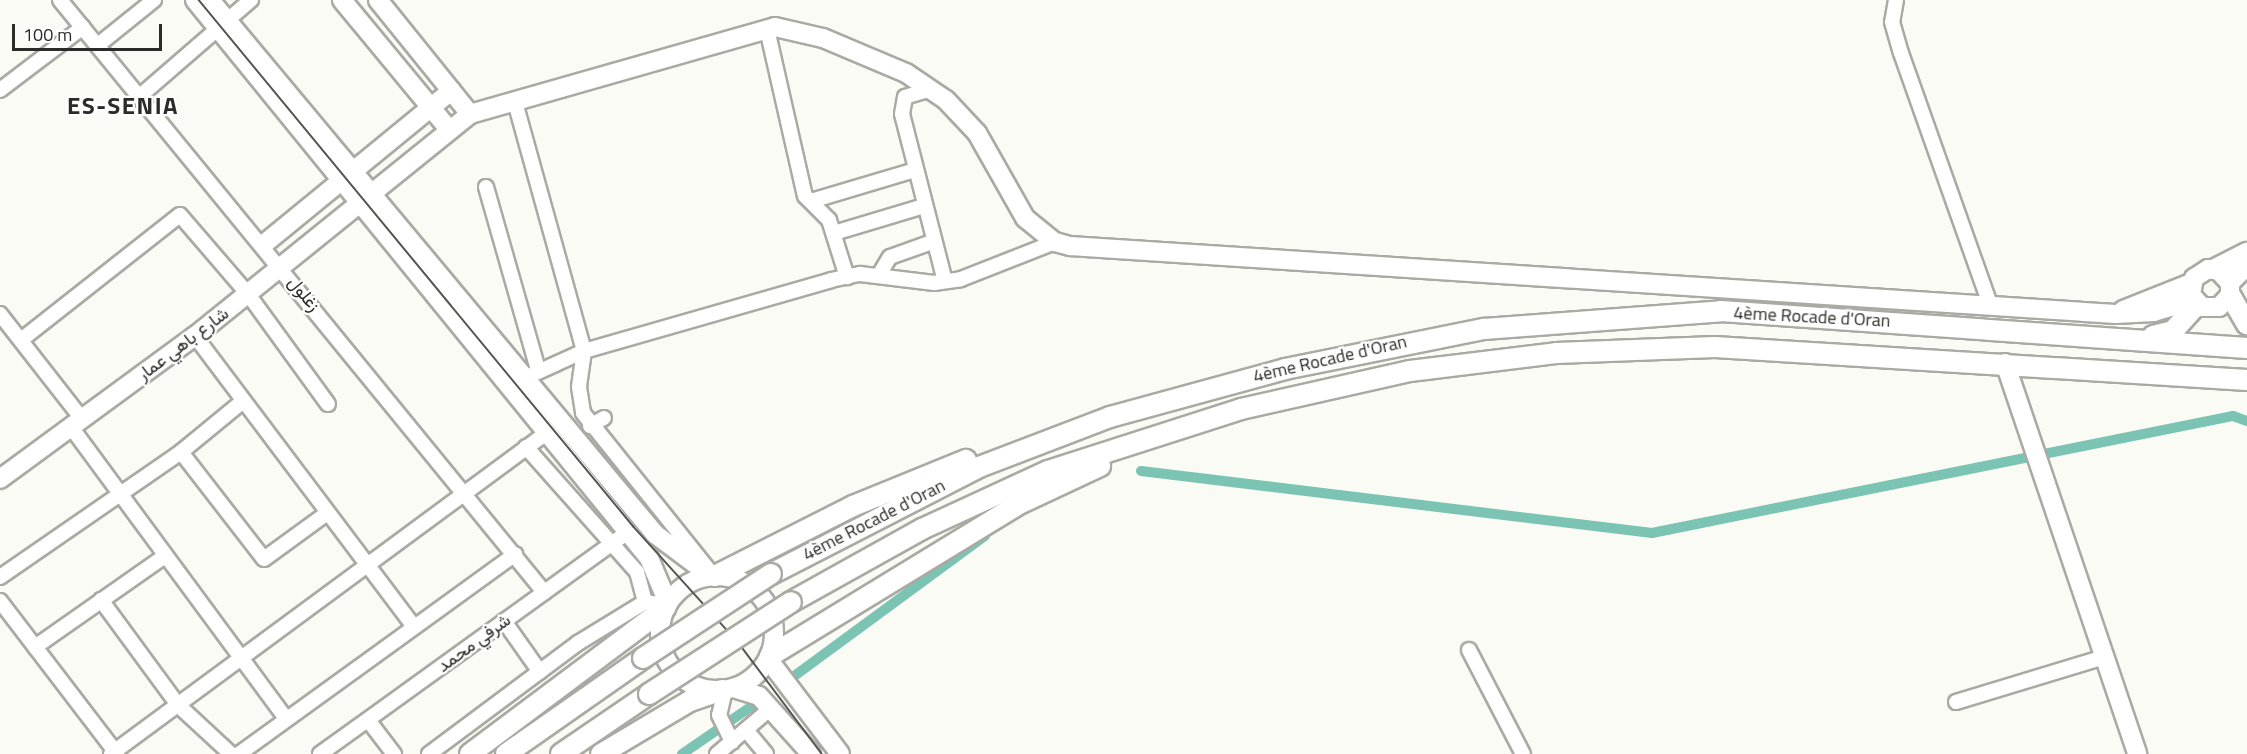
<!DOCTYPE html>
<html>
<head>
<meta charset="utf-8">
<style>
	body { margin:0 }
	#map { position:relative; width:2247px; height:754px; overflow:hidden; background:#fafbf4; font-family:"Titillium Web",Vazirmatn,sans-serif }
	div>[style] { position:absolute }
	.canal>* { height:10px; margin:-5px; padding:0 5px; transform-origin:5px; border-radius:5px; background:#7bc3b2 }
	.roads { filter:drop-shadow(2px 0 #a9aaa3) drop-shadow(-2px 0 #a9aaa3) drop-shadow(0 2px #a9aaa3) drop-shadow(0 -2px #a9aaa3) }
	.minor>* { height:14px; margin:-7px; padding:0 7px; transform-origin:7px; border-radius:7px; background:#fff }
	.major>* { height:18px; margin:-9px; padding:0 9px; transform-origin:9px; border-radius:9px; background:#fff }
	.major>.ring { margin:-9px; padding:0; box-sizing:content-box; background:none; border:18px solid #fff; border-radius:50% }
	.highway>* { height:20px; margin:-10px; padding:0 10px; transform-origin:10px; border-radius:10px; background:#fff }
	.tram>* { height:1.5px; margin:-0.75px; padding:0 0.75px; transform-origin:0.75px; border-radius:0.75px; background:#545451 }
	.bridges { filter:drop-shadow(2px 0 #a9aaa3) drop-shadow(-2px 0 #a9aaa3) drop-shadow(0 2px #a9aaa3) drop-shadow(0 -2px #a9aaa3) }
	.highway-bridge>* { height:20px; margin:-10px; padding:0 10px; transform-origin:10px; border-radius:10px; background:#fff }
	span { translate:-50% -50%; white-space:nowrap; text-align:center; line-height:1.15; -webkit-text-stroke:4.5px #fff; paint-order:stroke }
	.street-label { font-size:18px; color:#2b2b28 }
	.district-label { font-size:24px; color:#2b2b28; font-weight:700; letter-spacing:1.5px }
	.scale { position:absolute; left:12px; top:24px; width:150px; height:27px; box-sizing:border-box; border:3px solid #2b2b28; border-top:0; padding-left:8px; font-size:18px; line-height:21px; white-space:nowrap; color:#2b2b28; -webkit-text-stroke:4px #fff; paint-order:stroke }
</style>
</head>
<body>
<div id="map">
	<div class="canal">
		<i style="left:1141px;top:471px;width:515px;rotate:6.92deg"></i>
		<i style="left:1652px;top:533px;width:593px;rotate:-11.39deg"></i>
		<i style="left:2233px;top:416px;width:15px;rotate:20deg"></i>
		<i style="left:782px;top:685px;width:252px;rotate:-36.3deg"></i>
		<i style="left:682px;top:754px;width:101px;rotate:-34.5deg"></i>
	</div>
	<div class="roads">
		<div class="minor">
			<i style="left:60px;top:0;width:765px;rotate:50.73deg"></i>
			<i style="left:1896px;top:0;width:22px;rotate:100deg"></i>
			<i style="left:1892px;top:22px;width:32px;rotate:74deg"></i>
			<i style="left:1901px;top:53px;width:264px;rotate:70.5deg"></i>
			<i style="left:767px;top:29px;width:171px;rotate:77.2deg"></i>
			<i style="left:805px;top:196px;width:34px;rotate:45deg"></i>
			<i style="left:829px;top:220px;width:60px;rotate:72.5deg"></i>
			<i style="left:98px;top:45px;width:72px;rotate:-38.8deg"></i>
			<i style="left:931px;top:89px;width:27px;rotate:163deg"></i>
			<i style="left:905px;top:97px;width:17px;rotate:100deg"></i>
			<i style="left:902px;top:114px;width:172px;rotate:75.6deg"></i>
			<i style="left:0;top:90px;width:104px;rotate:-37.2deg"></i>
			<i style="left:140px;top:96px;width:147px;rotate:-40.9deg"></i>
			<i style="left:515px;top:102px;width:258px;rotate:74.5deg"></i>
			<i style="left:584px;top:351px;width:36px;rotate:98deg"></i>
			<i style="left:579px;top:387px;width:26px;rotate:81deg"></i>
			<i style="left:583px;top:413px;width:201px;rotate:51.3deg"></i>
			<i style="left:486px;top:187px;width:190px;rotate:74.1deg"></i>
			<i style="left:811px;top:201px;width:109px;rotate:-16.6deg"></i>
			<i style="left:834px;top:233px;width:94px;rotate:-16.7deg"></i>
			<i style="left:879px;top:275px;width:21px;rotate:-59deg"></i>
			<i style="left:890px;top:257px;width:45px;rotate:-19.7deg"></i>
			<i style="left:0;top:314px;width:133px;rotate:52deg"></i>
			<i style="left:195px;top:336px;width:364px;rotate:53deg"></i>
			<i style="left:21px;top:340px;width:202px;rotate:-38.2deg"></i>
			<i style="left:180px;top:215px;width:104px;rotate:49.3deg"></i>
			<i style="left:248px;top:294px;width:136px;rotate:54deg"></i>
			<i style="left:527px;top:377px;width:63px;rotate:-24.5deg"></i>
			<i style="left:584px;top:351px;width:257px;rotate:-16deg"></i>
			<i style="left:831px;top:280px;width:30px;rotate:-12deg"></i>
			<i style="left:860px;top:274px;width:75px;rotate:6.9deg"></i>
			<i style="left:934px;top:283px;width:27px;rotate:-8deg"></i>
			<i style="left:961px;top:279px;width:101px;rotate:-21.5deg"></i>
			<i style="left:590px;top:426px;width:16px;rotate:-30deg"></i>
			<i style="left:71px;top:427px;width:363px;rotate:53.6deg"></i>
			<i style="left:526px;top:447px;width:167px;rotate:48.4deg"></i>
			<i style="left:637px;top:572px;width:31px;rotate:75deg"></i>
			<i style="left:181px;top:452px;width:135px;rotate:52.2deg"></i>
			<i style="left:264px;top:559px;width:78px;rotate:-36.1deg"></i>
			<i style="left:0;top:577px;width:220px;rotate:-34.6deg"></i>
			<i style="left:181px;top:452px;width:80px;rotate:-39.4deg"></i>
			<i style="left:101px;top:600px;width:130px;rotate:53.7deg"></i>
			<i style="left:178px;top:705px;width:72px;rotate:42.8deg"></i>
			<i style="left:0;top:601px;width:193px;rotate:52.6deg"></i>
			<i style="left:504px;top:621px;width:62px;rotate:54.8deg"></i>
			<i style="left:35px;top:647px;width:159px;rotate:-35deg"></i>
			<i style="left:1469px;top:650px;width:117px;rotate:62.6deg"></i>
			<i style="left:725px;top:690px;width:26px;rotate:103deg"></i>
			<i style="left:719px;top:715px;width:30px;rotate:64deg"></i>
			<i style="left:1956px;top:702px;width:155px;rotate:-16.9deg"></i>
			<i style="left:368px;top:720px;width:43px;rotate:52.6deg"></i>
			<i style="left:746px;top:730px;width:31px;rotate:50deg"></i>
			<i style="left:111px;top:754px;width:539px;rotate:-36.4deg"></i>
			<i style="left:239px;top:754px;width:341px;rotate:-35.9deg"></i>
			<i style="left:320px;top:754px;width:380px;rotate:-35.8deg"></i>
			<i style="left:429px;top:754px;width:186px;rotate:-36.7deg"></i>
			<i style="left:578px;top:643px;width:79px;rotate:-31.5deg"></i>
			<i style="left:645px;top:602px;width:22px;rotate:8deg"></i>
			<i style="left:717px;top:754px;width:71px;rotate:-40.4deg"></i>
		</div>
		<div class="major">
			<i style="left:195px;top:0;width:719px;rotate:50.87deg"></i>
			<i style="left:649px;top:558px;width:49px;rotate:67.1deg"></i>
			<i style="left:210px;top:0;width:695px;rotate:50.19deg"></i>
			<i style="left:655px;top:534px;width:70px;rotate:36.9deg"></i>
			<i style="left:342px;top:0;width:166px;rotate:50.4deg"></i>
			<i style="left:378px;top:0;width:146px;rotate:51.1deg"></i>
			<i style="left:264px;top:244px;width:242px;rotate:-39.3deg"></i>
			<i style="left:2213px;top:269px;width:38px;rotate:-27deg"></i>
			<i style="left:2230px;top:283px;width:16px;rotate:-133deg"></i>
			<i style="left:2219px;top:271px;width:11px;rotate:-170deg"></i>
			<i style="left:2208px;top:269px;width:17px;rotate:147deg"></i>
			<i style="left:2194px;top:278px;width:17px;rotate:100deg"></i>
			<i style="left:2191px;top:295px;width:16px;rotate:47deg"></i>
			<i style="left:2202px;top:307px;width:17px"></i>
			<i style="left:2219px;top:307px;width:16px;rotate:-47deg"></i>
			<i style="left:2230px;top:295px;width:12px;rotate:-90deg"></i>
			<i style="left:2230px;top:283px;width:24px;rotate:-45deg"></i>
			<i style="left:2123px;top:310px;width:73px;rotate:-21.7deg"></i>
			<i style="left:2005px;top:363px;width:413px;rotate:71.3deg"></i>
			<i style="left:0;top:479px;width:242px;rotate:-36.3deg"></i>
			<i style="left:195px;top:336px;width:353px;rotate:-38.9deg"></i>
			<i style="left:470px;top:114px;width:317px;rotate:-15.9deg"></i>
			<i style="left:775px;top:27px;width:49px;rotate:12.9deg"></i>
			<i style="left:823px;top:38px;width:90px;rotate:22.9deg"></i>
			<i style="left:906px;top:73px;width:48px;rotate:34deg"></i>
			<i style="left:946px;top:100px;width:45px;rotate:46.8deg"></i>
			<i style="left:977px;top:133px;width:98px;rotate:60.5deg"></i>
			<i style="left:1025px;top:218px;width:38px;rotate:39deg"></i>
			<i style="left:1055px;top:242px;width:16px;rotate:15deg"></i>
			<i style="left:1070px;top:246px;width:1048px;rotate:3.72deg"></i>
			<i style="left:2116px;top:314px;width:38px;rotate:-3deg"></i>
			<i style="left:2154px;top:312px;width:42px;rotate:-16.7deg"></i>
			<i class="ring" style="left:660px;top:576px;width:96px;height:96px"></i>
			<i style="left:768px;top:659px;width:119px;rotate:52.8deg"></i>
			<i style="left:733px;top:688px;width:27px;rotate:17deg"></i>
			<i style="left:759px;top:696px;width:78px;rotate:48.1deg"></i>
		</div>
		<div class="highway">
			<i style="left:2230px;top:295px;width:34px;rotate:60deg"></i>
			<i style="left:2153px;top:336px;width:21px;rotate:-14deg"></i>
			<i style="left:2173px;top:331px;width:36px;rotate:-48deg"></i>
			<i style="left:771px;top:574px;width:234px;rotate:-27.2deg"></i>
			<i style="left:979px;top:467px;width:140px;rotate:-20.9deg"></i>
			<i style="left:1110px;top:417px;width:181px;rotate:-15.3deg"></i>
			<i style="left:1285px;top:369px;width:203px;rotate:-11.4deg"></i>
			<i style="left:1484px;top:329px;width:238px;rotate:-4.3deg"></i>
			<i style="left:1721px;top:311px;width:527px;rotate:4.02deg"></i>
			<i style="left:715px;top:576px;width:155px;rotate:-26.9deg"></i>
			<i style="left:853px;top:506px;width:122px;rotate:-22.2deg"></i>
			<i style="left:791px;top:602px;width:150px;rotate:-29.1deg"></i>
			<i style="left:922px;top:529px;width:139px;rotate:-24.7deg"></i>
			<i style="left:1048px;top:471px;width:203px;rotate:-17.8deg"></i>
			<i style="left:1241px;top:409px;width:173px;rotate:-12.7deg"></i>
			<i style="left:1410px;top:371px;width:147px;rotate:-7deg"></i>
			<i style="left:1556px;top:353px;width:159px;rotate:-2.2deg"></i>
			<i style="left:1715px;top:347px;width:533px;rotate:3.55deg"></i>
			<i style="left:770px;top:656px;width:289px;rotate:-31.4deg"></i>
			<i style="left:1017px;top:505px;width:92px;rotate:-25.2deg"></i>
			<i style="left:470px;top:754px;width:244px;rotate:-36.8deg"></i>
			<i style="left:506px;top:754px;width:167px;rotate:-35deg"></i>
			<i style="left:561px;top:754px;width:107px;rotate:-34.3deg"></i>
			<i style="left:601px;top:754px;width:104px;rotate:-30.8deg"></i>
			<i style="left:690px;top:701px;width:34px;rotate:-19deg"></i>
		</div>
	</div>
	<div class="tram">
		<i style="left:199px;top:0;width:683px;rotate:50.46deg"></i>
		<i style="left:634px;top:527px;width:155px;rotate:47.9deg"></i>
		<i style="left:738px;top:642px;width:140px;rotate:53.1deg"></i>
	</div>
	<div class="bridges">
		<div class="highway-bridge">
			<i style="left:643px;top:658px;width:153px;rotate:-33.3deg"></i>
			<i style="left:649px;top:694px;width:169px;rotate:-32.9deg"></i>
		</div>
	</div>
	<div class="street-label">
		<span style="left:304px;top:294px;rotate:51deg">زغلول</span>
		<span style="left:1812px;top:317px;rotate:3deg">4ème Rocade d'Oran</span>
		<span style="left:183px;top:344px;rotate:-37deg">شارع باهي عمار</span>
		<span style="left:1330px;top:359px;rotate:-13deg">4ème Rocade d'Oran</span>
		<span style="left:874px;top:520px;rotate:-27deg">4ème Rocade d'Oran</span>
		<span style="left:474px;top:643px;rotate:-36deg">شرفي محمد</span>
	</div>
	<div class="district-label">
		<span style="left:123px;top:106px">ES-SENIA</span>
	</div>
	<div class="scale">100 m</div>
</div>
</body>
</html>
